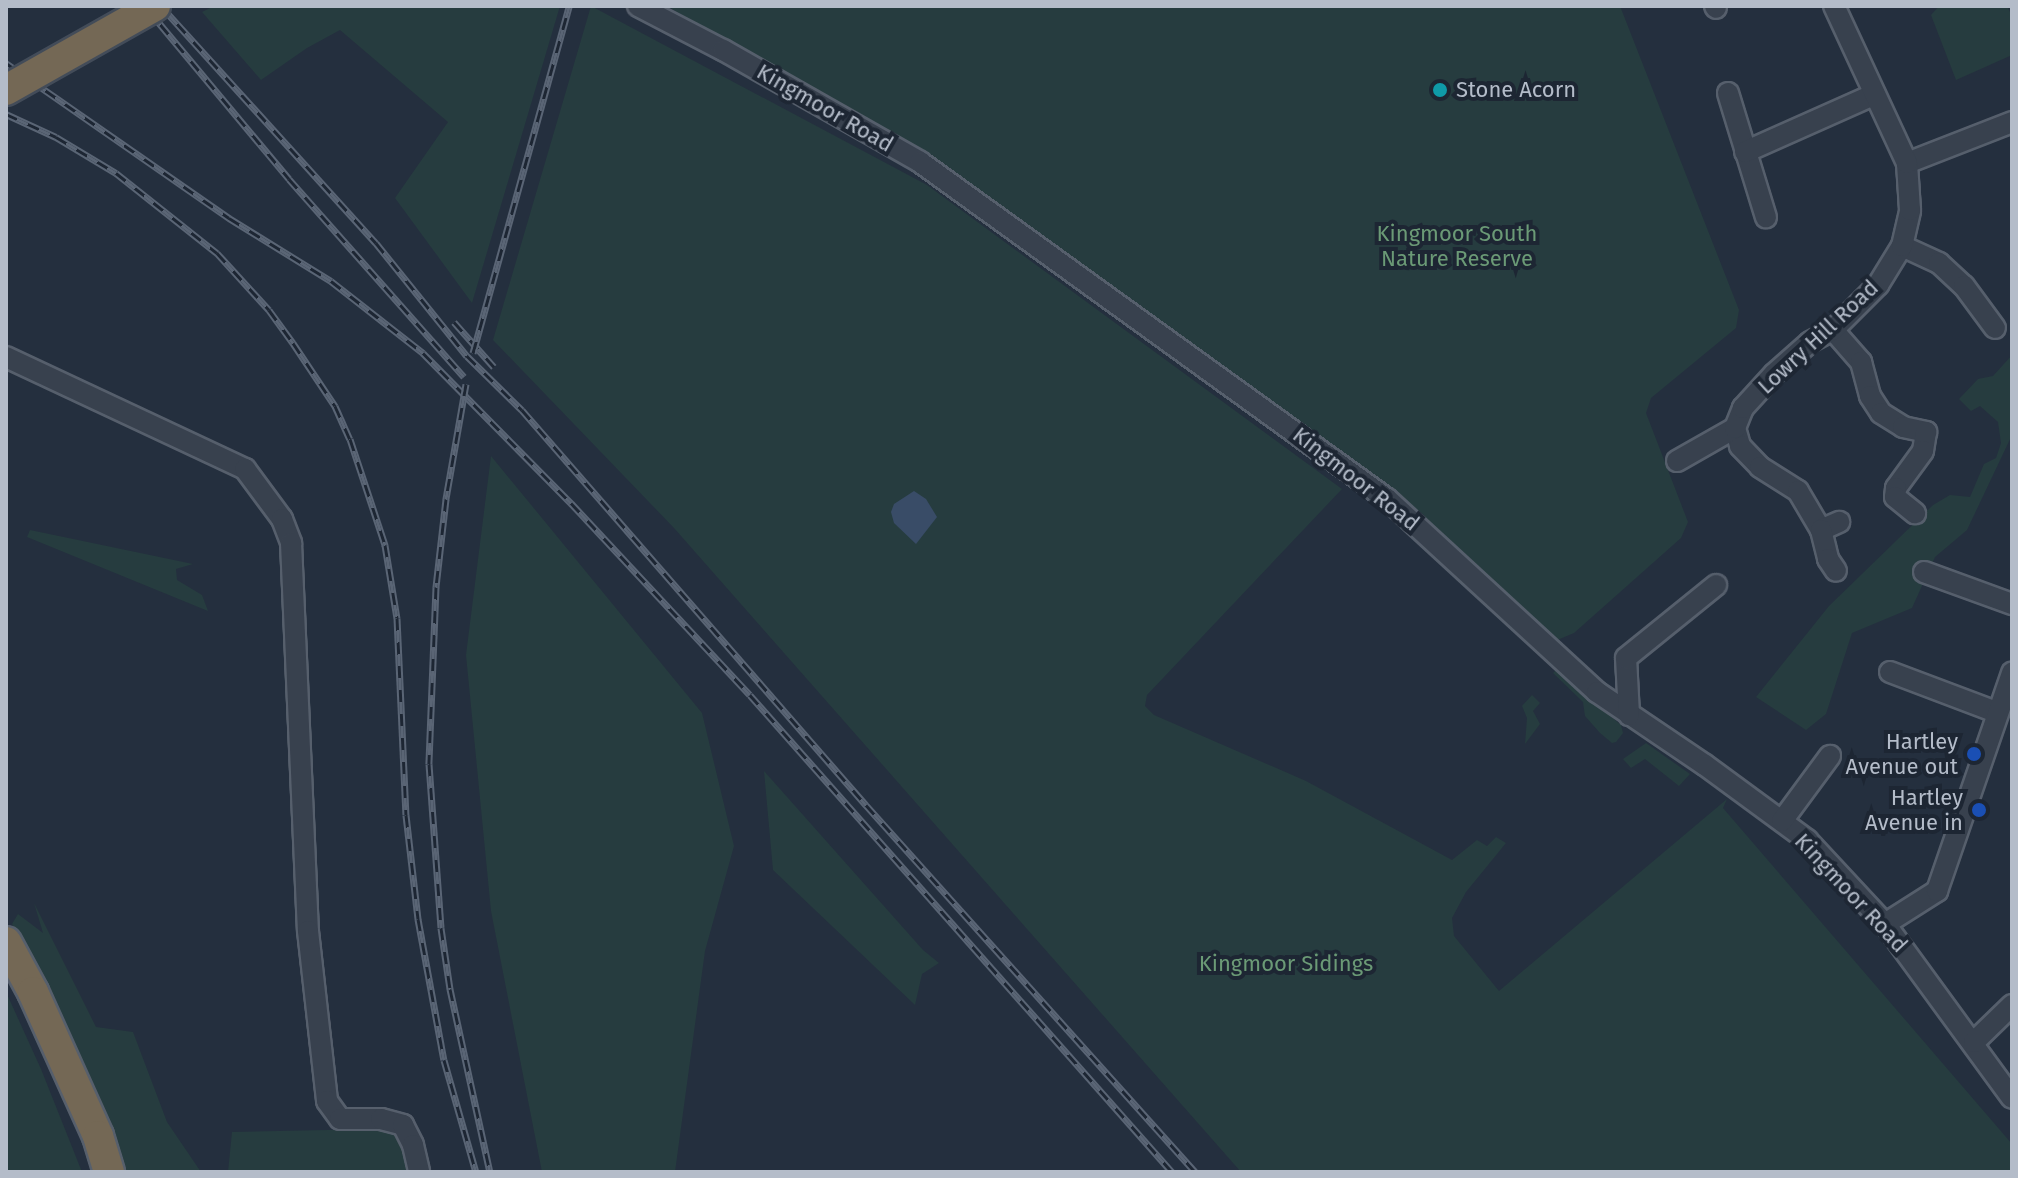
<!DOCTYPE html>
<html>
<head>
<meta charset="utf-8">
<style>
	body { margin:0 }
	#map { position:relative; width:2018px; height:1178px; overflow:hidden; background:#242f3e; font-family:"Fira Sans",sans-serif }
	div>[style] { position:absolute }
	.green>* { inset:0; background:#263c3f }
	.water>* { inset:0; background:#394c67 }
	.roads { filter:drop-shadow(2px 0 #565f6c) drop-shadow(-2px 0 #565f6c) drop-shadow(0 2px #565f6c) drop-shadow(0 -2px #565f6c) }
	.minor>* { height:20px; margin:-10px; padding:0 10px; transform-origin:10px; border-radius:10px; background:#38414e }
	.highway>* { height:30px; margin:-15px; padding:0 15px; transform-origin:15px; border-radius:15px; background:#746855 }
	.rail>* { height:7px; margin-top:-3.5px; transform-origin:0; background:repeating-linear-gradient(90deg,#1d2633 0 12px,#5a6575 0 24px); box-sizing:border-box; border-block:2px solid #5a6575 }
	.bridges { filter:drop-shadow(2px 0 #434c59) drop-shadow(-2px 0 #434c59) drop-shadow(0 2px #434c59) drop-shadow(0 -2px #434c59) }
	.highway-bridge>* { height:30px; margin:-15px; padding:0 15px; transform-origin:15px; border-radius:15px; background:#746855 }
	.dots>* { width:22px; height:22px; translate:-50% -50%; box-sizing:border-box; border:4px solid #1d2633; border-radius:50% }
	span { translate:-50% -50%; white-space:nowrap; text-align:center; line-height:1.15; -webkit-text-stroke:8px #1d2633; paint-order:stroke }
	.poi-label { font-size:22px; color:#b4bcc9 }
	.left { translate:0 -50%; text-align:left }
	.right { translate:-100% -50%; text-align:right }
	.street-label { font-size:22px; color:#b4bcc9 }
	.park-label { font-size:22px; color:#6b9a76 }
	.frame { position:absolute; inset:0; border:8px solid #b4bcc9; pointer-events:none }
</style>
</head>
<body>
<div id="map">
	<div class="green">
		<i style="clip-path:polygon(214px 6px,560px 6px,472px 303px,395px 198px,448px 122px,340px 30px,307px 48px,261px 80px,202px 12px)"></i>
		<i style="clip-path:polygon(591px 6px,927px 185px,1342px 489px,1147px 695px,1145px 706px,1154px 715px,1306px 781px,1452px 860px,1477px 840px,1487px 846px,1496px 837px,1506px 843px,1466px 892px,1452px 918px,1454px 936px,1499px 991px,1727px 799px,1723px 808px,2012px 1144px,2012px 1172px,1241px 1172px,674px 528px,493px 340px)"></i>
		<i style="clip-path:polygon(667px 6px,1620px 6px,1739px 310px,1736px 328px,1651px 398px,1646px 413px,1688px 522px,1681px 538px,1574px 633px,1555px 641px,1526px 621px,1473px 563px,1425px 518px,952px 177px)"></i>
		<i style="clip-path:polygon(1939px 6px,2007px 6px,2012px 16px,2012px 55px,1956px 80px,1931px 15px)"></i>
		<i style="clip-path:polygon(2012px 355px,2012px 435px,1967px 530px,1935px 557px,1912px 608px,1852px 633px,1826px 714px,1806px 730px,1756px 697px,1829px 606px,1933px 505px,1950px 495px,1970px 497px,1984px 464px,1996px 458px,2001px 443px,1998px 422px,1980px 406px,1971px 411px,1959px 399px,1978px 379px,1993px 376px)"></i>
		<i style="clip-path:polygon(491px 456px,702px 713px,734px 846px,705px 951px,675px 1172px,542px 1172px,491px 911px,466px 655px)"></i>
		<i style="clip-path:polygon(30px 530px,193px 564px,176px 569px,177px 580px,202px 595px,208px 611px,27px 537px)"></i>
		<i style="clip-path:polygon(1556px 670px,1621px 725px,1623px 733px,1616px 742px,1612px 743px,1600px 733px,1585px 716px,1583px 702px,1553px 673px)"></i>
		<i style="clip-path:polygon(1532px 695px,1540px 703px,1533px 711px,1540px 724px,1525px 744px,1527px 718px,1522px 706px)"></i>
		<i style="clip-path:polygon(1646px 743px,1690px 774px,1679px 786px,1645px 759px,1631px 768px,1623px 759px)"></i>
		<i style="clip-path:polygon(764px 771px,923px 950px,939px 963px,922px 974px,915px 1005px,773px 870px)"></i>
		<i style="clip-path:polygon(34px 903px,96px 1027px,133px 1032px,167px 1122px,201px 1172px,127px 1172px,71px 1037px,12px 924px,18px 914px,43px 933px)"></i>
		<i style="clip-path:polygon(6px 992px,41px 1069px,82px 1172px,6px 1172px)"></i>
		<i style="clip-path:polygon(327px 1130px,384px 1130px,396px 1135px,404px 1148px,409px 1172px,228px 1172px,232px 1132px)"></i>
	</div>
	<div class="water">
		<i style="clip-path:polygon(914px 491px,926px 499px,937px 517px,916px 544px,894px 523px,891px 512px,894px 504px)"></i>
	</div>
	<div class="roads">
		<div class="minor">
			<i style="left:638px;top:6px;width:96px;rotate:27.4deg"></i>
			<i style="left:723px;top:50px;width:227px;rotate:29.6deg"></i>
			<i style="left:920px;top:162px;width:576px;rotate:35.82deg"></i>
			<i style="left:1387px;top:499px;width:285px;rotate:42.6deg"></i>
			<i style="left:1597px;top:692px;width:130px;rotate:34.1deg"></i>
			<i style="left:1705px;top:765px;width:127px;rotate:36.3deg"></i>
			<i style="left:1807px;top:840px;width:115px;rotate:47.1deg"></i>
			<i style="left:1885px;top:924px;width:215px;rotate:53.9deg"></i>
			<i style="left:1715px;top:6px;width:2px;rotate:63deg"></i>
			<i style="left:1728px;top:93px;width:130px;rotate:73deg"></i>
			<i style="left:1745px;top:152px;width:142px;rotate:-24deg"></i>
			<i style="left:1907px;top:163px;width:113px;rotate:-21.3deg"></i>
			<i style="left:1902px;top:246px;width:41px;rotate:24.7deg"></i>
			<i style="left:1939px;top:263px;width:34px;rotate:43deg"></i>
			<i style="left:1964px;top:286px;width:52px;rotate:53.6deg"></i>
			<i style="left:1833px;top:330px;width:43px;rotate:48.8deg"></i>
			<i style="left:1861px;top:362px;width:35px;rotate:75deg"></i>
			<i style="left:1870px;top:396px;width:20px;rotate:57deg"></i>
			<i style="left:1881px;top:413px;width:26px;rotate:32deg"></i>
			<i style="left:1903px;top:427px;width:24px;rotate:12deg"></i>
			<i style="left:1926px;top:432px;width:19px;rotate:99deg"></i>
			<i style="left:1923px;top:451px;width:46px;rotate:126.1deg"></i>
			<i style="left:1896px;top:488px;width:9px;rotate:96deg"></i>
			<i style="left:1895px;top:497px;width:26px;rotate:39deg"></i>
			<i style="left:6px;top:357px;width:264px;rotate:25.1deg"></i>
			<i style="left:245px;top:469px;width:62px;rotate:53.5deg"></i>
			<i style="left:282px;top:519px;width:26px;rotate:69deg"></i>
			<i style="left:291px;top:543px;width:388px;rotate:87.5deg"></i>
			<i style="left:308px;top:931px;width:171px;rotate:83.6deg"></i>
			<i style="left:327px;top:1101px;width:22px;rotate:54deg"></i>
			<i style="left:340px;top:1119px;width:41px"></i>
			<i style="left:381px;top:1119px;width:23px;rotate:15deg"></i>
			<i style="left:403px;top:1125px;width:22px;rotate:63deg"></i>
			<i style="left:413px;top:1145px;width:28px;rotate:77deg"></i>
			<i style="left:1735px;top:428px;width:19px;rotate:74deg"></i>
			<i style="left:1740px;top:446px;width:29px;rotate:46deg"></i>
			<i style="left:1760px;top:467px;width:45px;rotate:32.3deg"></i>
			<i style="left:1798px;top:491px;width:45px;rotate:59.5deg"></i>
			<i style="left:1821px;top:530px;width:20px;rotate:-24deg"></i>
			<i style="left:1677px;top:461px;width:67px;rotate:-29.6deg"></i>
			<i style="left:1735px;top:428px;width:22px;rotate:-68deg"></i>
			<i style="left:1743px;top:408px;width:46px;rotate:-47.6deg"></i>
			<i style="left:1774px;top:374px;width:48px;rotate:-41.6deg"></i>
			<i style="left:1810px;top:342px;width:26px;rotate:-28deg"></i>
			<i style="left:1833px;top:330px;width:64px;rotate:-45deg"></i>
			<i style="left:1878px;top:285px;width:46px;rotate:-58.4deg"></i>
			<i style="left:1902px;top:246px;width:37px;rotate:-77deg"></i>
			<i style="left:1910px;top:210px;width:47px;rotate:-93.7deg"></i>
			<i style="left:1907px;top:163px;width:173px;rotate:-114.9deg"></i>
			<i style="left:1821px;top:530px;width:30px;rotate:76deg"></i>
			<i style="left:1828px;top:559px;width:14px;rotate:56deg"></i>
			<i style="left:1924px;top:572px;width:94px;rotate:20deg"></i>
			<i style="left:1890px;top:672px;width:113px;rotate:20.7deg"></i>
			<i style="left:1629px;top:715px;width:57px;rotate:-93deg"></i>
			<i style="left:1626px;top:658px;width:116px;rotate:-39deg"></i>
			<i style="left:1782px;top:821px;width:81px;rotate:-53.6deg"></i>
			<i style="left:1885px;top:924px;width:62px;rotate:-32.4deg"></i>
			<i style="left:1937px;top:891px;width:231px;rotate:-71deg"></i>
			<i style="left:1974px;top:1042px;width:53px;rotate:-44.2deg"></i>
		</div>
		<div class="highway">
			<i style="left:6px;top:942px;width:57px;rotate:61.6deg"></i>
			<i style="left:33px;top:992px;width:158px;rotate:65.7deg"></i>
			<i style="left:98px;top:1136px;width:38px;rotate:73deg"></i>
		</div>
	</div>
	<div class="rail">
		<i style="left:145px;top:6px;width:225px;rotate:50.2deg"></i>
		<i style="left:289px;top:179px;width:264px;rotate:48.5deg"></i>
		<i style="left:161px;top:6px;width:320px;rotate:47.8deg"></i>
		<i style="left:376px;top:243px;width:145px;rotate:51.2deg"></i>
		<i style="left:467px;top:356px;width:77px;rotate:44.5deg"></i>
		<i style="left:522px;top:410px;width:524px;rotate:48.95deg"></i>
		<i style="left:866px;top:805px;width:493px;rotate:48.1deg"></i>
		<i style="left:6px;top:63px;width:272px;rotate:34.8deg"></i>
		<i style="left:229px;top:218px;width:120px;rotate:31.7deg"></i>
		<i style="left:331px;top:281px;width:117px;rotate:38deg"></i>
		<i style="left:423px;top:353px;width:211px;rotate:45.4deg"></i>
		<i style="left:571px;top:503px;width:262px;rotate:47deg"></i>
		<i style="left:750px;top:695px;width:637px;rotate:48.5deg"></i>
		<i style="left:6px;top:114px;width:55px;rotate:24.7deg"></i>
		<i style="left:56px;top:137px;width:70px;rotate:31deg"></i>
		<i style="left:116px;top:173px;width:129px;rotate:38.4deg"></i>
		<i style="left:217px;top:253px;width:77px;rotate:47.6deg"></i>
		<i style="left:269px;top:310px;width:41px;rotate:54deg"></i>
		<i style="left:293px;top:343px;width:76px;rotate:56.3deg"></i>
		<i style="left:335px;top:406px;width:36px;rotate:66deg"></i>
		<i style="left:350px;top:439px;width:112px;rotate:71.7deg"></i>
		<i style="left:385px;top:545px;width:74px;rotate:80.7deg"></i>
		<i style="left:397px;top:618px;width:197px;rotate:87.4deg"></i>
		<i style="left:406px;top:815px;width:105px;rotate:83.4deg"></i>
		<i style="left:418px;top:919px;width:143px;rotate:79.6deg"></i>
		<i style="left:444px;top:1060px;width:116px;rotate:74.1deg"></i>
		<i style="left:454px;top:322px;width:60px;rotate:48.4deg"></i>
		<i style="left:473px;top:353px;width:360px;rotate:-74.5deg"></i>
		<i style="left:466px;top:384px;width:117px;rotate:99.9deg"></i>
		<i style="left:446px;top:499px;width:89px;rotate:96.5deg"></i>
		<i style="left:436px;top:587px;width:177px;rotate:92.3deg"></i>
		<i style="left:429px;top:764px;width:164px;rotate:85.8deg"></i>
		<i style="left:441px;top:928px;width:62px;rotate:81.6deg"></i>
		<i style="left:450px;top:989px;width:187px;rotate:77.7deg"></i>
	</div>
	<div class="bridges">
		<div class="highway-bridge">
			<i style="left:6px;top:90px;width:171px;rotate:-29.4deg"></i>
		</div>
	</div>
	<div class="dots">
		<i style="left:1440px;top:90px;background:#0f9aa8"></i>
		<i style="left:1974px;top:754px;background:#1a4fb4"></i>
		<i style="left:1979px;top:810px;background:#1a4fb4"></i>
	</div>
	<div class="poi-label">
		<span class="left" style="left:1456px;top:90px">Stone Acorn</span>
		<span class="right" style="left:1958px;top:754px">Hartley<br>Avenue out</span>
		<span class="right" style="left:1963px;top:810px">Hartley<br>Avenue in</span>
	</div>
	<div class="street-label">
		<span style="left:825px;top:108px;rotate:30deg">Kingmoor Road</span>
		<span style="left:1818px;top:337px;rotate:-43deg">Lowry Hill Road</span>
		<span style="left:1356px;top:479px;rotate:38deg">Kingmoor Road</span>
		<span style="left:1851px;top:893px;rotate:47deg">Kingmoor Road</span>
	</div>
	<div class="park-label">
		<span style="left:1457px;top:246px">Kingmoor South<br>Nature Reserve</span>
		<span style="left:1286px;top:964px">Kingmoor Sidings</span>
	</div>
	<div class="frame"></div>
</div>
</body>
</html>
